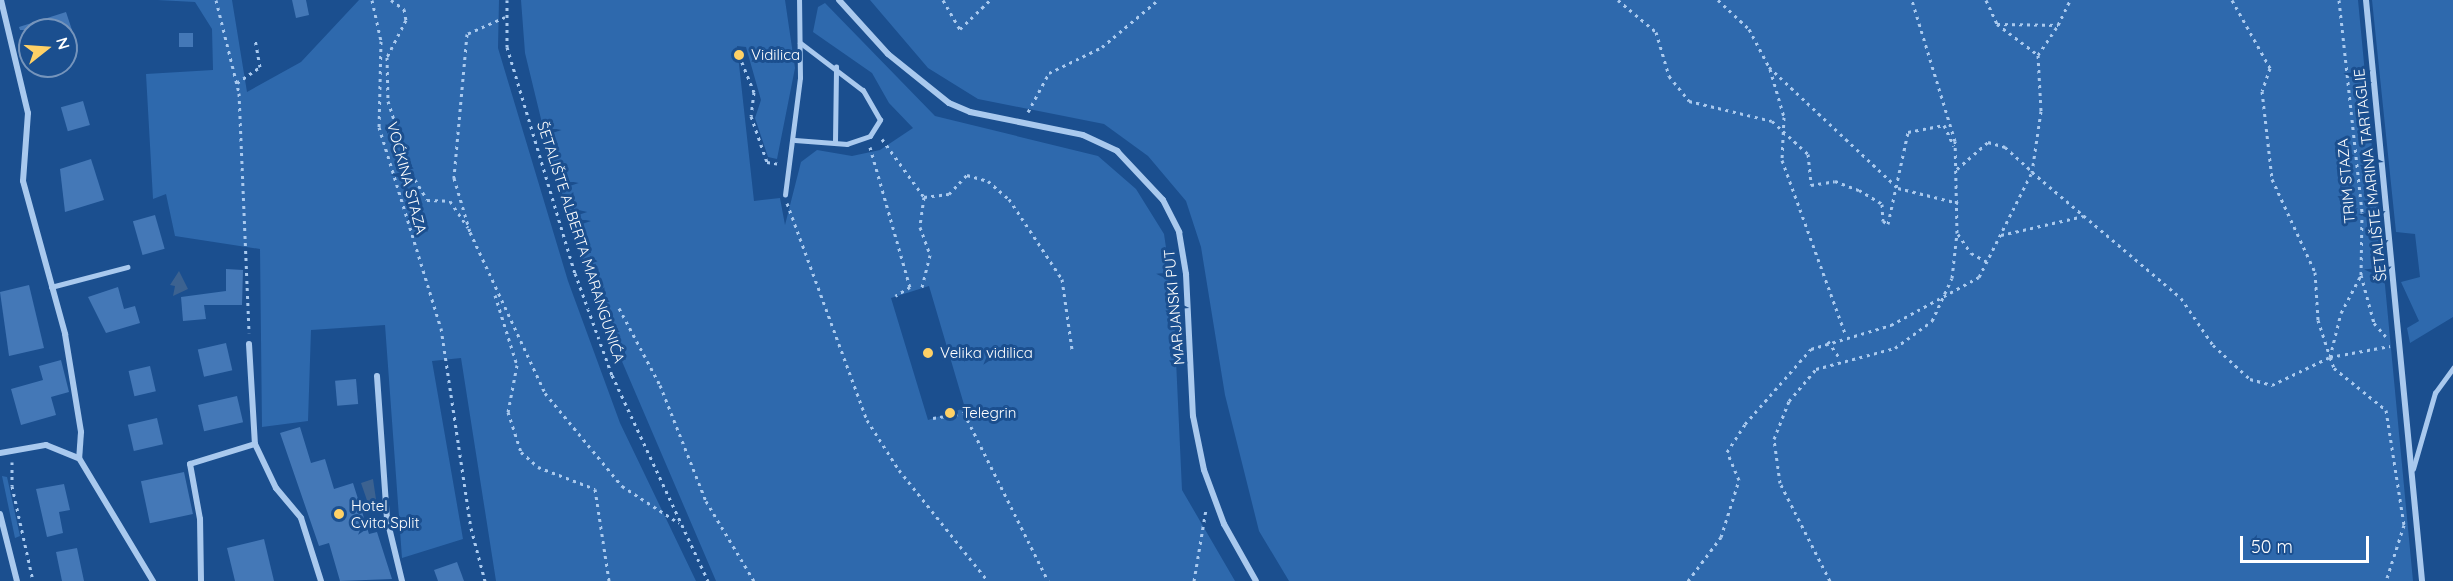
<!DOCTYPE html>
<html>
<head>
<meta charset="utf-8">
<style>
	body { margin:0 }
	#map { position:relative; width:2453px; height:581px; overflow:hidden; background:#1b4f8f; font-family:Quicksand,sans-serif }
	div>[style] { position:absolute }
	.green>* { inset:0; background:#2e69ad }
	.water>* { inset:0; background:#3c6290 }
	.building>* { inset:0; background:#4478b7; transform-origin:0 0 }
	.path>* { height:3px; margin-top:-1.5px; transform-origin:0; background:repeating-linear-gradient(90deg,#a9c9ee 0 3px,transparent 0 7.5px) }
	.lane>* { height:4.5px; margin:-2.25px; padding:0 2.25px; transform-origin:2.25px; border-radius:2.25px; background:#a9c9ee }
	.street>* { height:6px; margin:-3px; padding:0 3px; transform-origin:3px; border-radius:3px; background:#a9c9ee }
	.dots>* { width:16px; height:16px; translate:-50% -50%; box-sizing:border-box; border:3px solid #1b4f8f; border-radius:50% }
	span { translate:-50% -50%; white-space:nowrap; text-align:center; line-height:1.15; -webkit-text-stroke:6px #1b4f8f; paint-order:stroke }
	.poi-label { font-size:15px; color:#fff }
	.left { translate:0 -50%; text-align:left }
	.street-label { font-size:15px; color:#fff }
	.north { position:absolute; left:18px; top:18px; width:60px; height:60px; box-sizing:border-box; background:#1b4f8f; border:2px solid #7695bc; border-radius:50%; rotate:73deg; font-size:16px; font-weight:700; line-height:24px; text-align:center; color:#fff }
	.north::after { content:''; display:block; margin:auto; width:21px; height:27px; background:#ffd166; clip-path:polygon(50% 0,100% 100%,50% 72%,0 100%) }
	.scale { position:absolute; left:2240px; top:536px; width:129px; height:27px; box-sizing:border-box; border:3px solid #fff; border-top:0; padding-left:8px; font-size:18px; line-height:21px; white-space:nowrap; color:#fff; -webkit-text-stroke:4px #1b4f8f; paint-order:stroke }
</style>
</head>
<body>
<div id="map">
	<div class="green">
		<i style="clip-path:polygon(157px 0,232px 0,247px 92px,301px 62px,359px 0,499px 0,498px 48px,568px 281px,620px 423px,696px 581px,496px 581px,461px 358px,432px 361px,463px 539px,402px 558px,385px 325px,311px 330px,308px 421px,262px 427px,260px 249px,175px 236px,166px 194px,153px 199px,146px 74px,213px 70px,212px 29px,195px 2px)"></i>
		<i style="clip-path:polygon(evenodd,521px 0,785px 0,795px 68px,777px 159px,768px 157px,755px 118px,761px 100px,746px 47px,737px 46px,754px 201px,780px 198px,785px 225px,801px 162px,817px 150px,852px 156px,880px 150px,913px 128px,889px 103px,872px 73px,813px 32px,818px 7px,825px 3px,935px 116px,1098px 156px,1136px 189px,1164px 234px,1173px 295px,1182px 490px,1235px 581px,716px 581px,591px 289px,557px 185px,525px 53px,521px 0,929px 286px,965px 408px,928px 420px,891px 298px,929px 286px)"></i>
		<i style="clip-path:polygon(870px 0,2358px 0,2413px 581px,1289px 581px,1259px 531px,1225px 395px,1201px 247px,1186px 201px,1148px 156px,1104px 124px,978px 99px,928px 68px)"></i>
		<i style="clip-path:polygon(2372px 0,2453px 0,2453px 317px,2410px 343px,2407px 328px,2419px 321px,2401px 282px,2420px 277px,2415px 234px,2396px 232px)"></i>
		<i style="clip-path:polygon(2px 476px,7px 477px,20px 536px,15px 538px)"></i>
	</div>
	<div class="water">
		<i style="clip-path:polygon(179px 271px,188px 289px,173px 296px,175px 286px,170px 285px)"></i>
		<i style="clip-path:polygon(373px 479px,377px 506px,371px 512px,361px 483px)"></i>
	</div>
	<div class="building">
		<i style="clip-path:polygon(292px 0,306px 0,309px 15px,296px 18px)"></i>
		<i style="clip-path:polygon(66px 12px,72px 30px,20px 30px,19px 27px)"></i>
		<i style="left:179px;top:33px;width:14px;height:14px"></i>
		<i style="left:83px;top:101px;width:25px;height:23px;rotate:74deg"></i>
		<i style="clip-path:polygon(91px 159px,104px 200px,65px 212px,60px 169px)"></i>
		<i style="left:155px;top:215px;width:35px;height:23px;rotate:74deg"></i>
		<i style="clip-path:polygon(226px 269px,243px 270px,242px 305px,204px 305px,206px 319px,183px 321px,181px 297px,226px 291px)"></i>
		<i style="clip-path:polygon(29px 285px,44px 348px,9px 356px,0 292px)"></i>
		<i style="clip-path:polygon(118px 287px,124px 309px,135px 306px,140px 323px,106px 333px,88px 297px)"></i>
		<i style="left:226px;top:343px;width:28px;height:29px;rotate:77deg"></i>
		<i style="clip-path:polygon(61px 360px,69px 392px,51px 397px,56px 415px,21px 425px,11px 389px,43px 380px,39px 366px)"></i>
		<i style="left:150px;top:366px;width:26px;height:22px;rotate:77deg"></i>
		<i style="left:356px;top:379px;width:25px;height:21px;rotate:85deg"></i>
		<i style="left:237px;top:396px;width:27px;height:40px;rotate:77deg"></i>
		<i style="left:157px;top:418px;width:27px;height:30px;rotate:77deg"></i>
		<i style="clip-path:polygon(300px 427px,311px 463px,325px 459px,334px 489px,353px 483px,369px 534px,377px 532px,392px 579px,340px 581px,329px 543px,319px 546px,280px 433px)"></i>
		<i style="left:184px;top:472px;width:43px;height:44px;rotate:78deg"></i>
		<i style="clip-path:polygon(64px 484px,70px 510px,59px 512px,63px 533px,47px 537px,36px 489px)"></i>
		<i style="clip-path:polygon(264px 539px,274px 581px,235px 581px,227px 548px)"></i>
		<i style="clip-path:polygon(77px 548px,84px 581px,62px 581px,56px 552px)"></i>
		<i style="clip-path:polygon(457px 562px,464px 581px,438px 581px,434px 570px)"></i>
	</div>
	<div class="path">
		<i style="left:216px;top:0;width:96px;rotate:76.1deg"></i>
		<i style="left:239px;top:93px;width:240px;rotate:87.6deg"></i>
		<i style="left:372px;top:0;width:42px;rotate:77.6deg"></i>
		<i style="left:381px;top:41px;width:86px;rotate:91.3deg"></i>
		<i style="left:379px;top:127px;width:210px;rotate:72.9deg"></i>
		<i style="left:441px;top:328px;width:202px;rotate:81.5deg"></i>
		<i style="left:471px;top:528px;width:55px;rotate:75.2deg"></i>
		<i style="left:391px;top:0;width:16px;rotate:35deg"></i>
		<i style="left:404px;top:9px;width:11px;rotate:80deg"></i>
		<i style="left:406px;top:20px;width:42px;rotate:117.2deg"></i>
		<i style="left:387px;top:57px;width:44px;rotate:88.7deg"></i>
		<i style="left:388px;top:101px;width:76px;rotate:72.3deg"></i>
		<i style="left:411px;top:173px;width:31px;rotate:59deg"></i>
		<i style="left:427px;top:200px;width:23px;rotate:2deg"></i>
		<i style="left:450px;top:201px;width:32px;rotate:56deg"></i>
		<i style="left:507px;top:0;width:47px;rotate:90deg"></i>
		<i style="left:507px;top:47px;width:236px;rotate:73.3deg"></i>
		<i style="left:575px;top:273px;width:109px;rotate:70.1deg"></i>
		<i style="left:612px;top:375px;width:227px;rotate:65deg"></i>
		<i style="left:943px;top:0;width:34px;rotate:60deg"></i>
		<i style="left:960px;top:29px;width:42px;rotate:-44deg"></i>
		<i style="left:1618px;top:0;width:50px;rotate:40.1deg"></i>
		<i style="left:1656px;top:32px;width:46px;rotate:73.5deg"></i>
		<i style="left:1669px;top:76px;width:32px;rotate:51deg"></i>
		<i style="left:1689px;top:101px;width:85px;rotate:13.5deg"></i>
		<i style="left:1772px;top:121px;width:49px;rotate:42.5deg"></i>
		<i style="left:1808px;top:154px;width:31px;rotate:84deg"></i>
		<i style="left:1811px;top:185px;width:24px;rotate:-9deg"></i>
		<i style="left:1835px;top:181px;width:26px;rotate:21deg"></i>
		<i style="left:1859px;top:190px;width:27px;rotate:31deg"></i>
		<i style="left:1882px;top:204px;width:17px;rotate:87deg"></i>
		<i style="left:1883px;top:221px;width:6px;rotate:31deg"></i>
		<i style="left:1888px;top:224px;width:94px;rotate:-77.7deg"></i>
		<i style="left:1908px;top:132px;width:37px;rotate:-11deg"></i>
		<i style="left:1944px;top:125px;width:23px;rotate:65deg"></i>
		<i style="left:1718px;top:0;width:42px;rotate:43.1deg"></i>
		<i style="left:1749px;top:29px;width:43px;rotate:62.2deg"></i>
		<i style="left:1769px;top:67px;width:177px;rotate:43.2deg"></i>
		<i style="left:1898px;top:188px;width:62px;rotate:14deg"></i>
		<i style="left:1986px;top:0;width:26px;rotate:65deg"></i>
		<i style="left:1997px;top:24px;width:51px;rotate:37.1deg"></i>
		<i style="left:2038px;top:55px;width:56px;rotate:86.9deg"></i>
		<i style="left:2041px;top:111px;width:62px;rotate:98.4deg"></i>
		<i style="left:2232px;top:0;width:78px;rotate:60.8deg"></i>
		<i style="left:2270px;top:68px;width:24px;rotate:109deg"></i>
		<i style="left:2262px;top:91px;width:89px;rotate:83.5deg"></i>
		<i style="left:2272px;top:179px;width:102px;rotate:65.2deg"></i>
		<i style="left:2315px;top:272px;width:48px;rotate:86.4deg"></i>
		<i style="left:2318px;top:320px;width:39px;rotate:72deg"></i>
		<i style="left:2330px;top:357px;width:61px;rotate:-10.4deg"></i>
		<i style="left:2339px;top:0;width:213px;rotate:83.8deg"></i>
		<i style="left:2362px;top:212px;width:63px;rotate:90.9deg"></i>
		<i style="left:2361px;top:275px;width:50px;rotate:74.8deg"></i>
		<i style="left:2374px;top:323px;width:21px;rotate:49deg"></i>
		<i style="left:505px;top:17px;width:42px;rotate:155.9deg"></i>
		<i style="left:467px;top:34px;width:145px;rotate:95.2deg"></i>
		<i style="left:454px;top:178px;width:56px;rotate:73.5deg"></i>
		<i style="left:470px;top:232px;width:178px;rotate:65deg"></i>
		<i style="left:545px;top:393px;width:121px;rotate:50.4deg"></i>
		<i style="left:622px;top:486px;width:68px;rotate:33deg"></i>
		<i style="left:1997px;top:24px;width:61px;rotate:0.9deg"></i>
		<i style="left:2058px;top:25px;width:28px;rotate:-64deg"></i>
		<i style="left:739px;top:55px;width:40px;rotate:68deg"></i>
		<i style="left:754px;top:92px;width:24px;rotate:97deg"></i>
		<i style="left:751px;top:116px;width:49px;rotate:70.8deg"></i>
		<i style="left:767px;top:162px;width:12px;rotate:9deg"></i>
		<i style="left:2038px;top:55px;width:36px;rotate:-56deg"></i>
		<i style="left:1770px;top:69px;width:50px;rotate:73.7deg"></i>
		<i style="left:1784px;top:117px;width:43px;rotate:92.7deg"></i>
		<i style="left:1782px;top:160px;width:187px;rotate:70deg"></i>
		<i style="left:237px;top:83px;width:28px;rotate:-35deg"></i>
		<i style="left:260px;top:67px;width:27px;rotate:-100deg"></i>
		<i style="left:1028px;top:112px;width:44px;rotate:-61.7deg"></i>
		<i style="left:1049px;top:73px;width:59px;rotate:-26.1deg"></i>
		<i style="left:1102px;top:47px;width:73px;rotate:-40deg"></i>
		<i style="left:882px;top:139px;width:72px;rotate:54.1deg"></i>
		<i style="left:924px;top:197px;width:30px;rotate:98deg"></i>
		<i style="left:920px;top:227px;width:30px;rotate:70deg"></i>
		<i style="left:930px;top:255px;width:34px;rotate:104deg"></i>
		<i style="left:870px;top:147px;width:146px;rotate:74.1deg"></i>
		<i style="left:910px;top:287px;width:17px;rotate:149deg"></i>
		<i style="left:1957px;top:169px;width:41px;rotate:-41.1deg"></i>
		<i style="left:1988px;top:142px;width:18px;rotate:16deg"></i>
		<i style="left:2005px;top:147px;width:36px;rotate:42deg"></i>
		<i style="left:924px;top:197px;width:25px;rotate:-7deg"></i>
		<i style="left:949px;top:194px;width:26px;rotate:-47deg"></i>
		<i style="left:967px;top:175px;width:22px;rotate:16deg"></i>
		<i style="left:988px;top:181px;width:28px;rotate:41deg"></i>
		<i style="left:1009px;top:199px;width:96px;rotate:56.5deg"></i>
		<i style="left:1062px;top:279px;width:71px;rotate:81.9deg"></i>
		<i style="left:787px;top:203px;width:231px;rotate:69.8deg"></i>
		<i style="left:867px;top:420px;width:59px;rotate:57.4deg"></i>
		<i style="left:899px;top:470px;width:142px;rotate:51.3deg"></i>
		<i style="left:1958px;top:234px;width:23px;rotate:56deg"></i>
		<i style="left:1971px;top:253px;width:21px;rotate:29deg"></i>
		<i style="left:2001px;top:235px;width:85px;rotate:-12.9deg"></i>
		<i style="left:495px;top:295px;width:73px;rotate:72.6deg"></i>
		<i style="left:517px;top:365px;width:48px;rotate:100.8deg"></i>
		<i style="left:508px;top:412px;width:42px;rotate:72deg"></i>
		<i style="left:521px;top:452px;width:23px;rotate:41deg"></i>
		<i style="left:538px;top:467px;width:61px;rotate:21.1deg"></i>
		<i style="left:595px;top:489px;width:93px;rotate:81.3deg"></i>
		<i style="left:619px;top:308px;width:87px;rotate:62deg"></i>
		<i style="left:660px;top:385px;width:125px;rotate:68.4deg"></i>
		<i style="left:706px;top:501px;width:93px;rotate:59deg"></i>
		<i style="left:1828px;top:341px;width:22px;rotate:56deg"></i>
		<i style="left:2330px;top:357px;width:12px;rotate:70deg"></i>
		<i style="left:2334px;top:368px;width:67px;rotate:38.9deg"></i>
		<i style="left:2386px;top:410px;width:116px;rotate:81.1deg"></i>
		<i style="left:2404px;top:525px;width:59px;rotate:107.8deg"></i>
		<i style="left:933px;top:418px;width:31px;rotate:-9deg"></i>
		<i style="left:964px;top:413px;width:188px;rotate:63.4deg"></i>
		<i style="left:12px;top:462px;width:24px;rotate:90deg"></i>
		<i style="left:12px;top:486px;width:97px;rotate:77.5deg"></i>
		<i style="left:1194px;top:581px;width:73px;rotate:-80.5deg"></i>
		<i style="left:1688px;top:581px;width:55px;rotate:-53.1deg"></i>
		<i style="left:1721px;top:537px;width:60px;rotate:-72.5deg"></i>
		<i style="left:1739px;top:480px;width:30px;rotate:-113deg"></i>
		<i style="left:1727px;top:452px;width:33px;rotate:-57deg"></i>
		<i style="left:1745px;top:424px;width:100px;rotate:-48.7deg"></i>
		<i style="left:1811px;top:349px;width:84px;rotate:-16.7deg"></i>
		<i style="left:1891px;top:325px;width:100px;rotate:-28.6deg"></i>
		<i style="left:1979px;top:277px;width:118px;rotate:-63.2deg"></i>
		<i style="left:2032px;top:172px;width:195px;rotate:40.2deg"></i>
		<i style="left:2181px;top:298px;width:57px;rotate:55.8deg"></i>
		<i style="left:2213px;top:345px;width:50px;rotate:42.6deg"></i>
		<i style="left:2250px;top:379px;width:23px;rotate:15deg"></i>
		<i style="left:2272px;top:385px;width:64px;rotate:-25.8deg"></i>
		<i style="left:2330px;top:357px;width:45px;rotate:-76deg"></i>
		<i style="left:2341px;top:313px;width:43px;rotate:-62.2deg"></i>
		<i style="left:1830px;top:581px;width:110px;rotate:-117deg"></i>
		<i style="left:1780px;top:483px;width:44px;rotate:-97.8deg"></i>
		<i style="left:1774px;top:439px;width:41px;rotate:-68.5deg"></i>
		<i style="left:1789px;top:401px;width:42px;rotate:-49.8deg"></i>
		<i style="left:1816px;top:369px;width:82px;rotate:-14.9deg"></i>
		<i style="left:1895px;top:348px;width:46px;rotate:-36.1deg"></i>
		<i style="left:1932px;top:321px;width:47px;rotate:-65.1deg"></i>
		<i style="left:1952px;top:278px;width:45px;rotate:-83.7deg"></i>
		<i style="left:1957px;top:233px;width:92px;rotate:-91.2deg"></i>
		<i style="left:1955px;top:141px;width:147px;rotate:-107deg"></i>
	</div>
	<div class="lane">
		<i style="left:795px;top:140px;width:52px;rotate:4.4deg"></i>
		<i style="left:847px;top:144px;width:24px;rotate:-19deg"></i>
		<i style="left:870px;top:136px;width:19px;rotate:-58deg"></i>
		<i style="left:880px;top:120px;width:34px;rotate:-120deg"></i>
		<i style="left:863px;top:91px;width:79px;rotate:-142.7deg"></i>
		<i style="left:835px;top:142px;width:75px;rotate:-89.2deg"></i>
		<i style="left:785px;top:195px;width:118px;rotate:-82.7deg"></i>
		<i style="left:800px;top:78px;width:78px;rotate:-90.7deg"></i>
		<i style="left:51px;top:287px;width:79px;rotate:-14.7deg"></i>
		<i style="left:2413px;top:469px;width:79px;rotate:-73.9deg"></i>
		<i style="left:2435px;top:393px;width:31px;rotate:-54deg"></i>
	</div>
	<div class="street">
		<i style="left:1px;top:0;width:116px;rotate:76.6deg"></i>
		<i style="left:28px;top:113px;width:68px;rotate:94.2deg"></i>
		<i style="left:23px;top:181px;width:159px;rotate:74.6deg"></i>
		<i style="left:65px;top:334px;width:99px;rotate:80.7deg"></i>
		<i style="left:81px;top:432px;width:26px;rotate:94deg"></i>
		<i style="left:839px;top:0;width:73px;rotate:47.8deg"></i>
		<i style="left:888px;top:54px;width:78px;rotate:38.8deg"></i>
		<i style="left:949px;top:103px;width:23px;rotate:23deg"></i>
		<i style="left:970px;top:112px;width:115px;rotate:11.5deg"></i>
		<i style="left:1083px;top:135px;width:38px;rotate:25deg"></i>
		<i style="left:1117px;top:151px;width:67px;rotate:46.8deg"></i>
		<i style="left:1163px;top:200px;width:36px;rotate:63deg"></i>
		<i style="left:1179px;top:232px;width:43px;rotate:80.5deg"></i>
		<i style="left:1186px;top:274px;width:142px;rotate:87.2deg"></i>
		<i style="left:1193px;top:416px;width:55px;rotate:78.5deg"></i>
		<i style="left:1204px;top:470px;width:58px;rotate:69.7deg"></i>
		<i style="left:1224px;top:524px;width:65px;rotate:60.7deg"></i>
		<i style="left:2366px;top:0;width:584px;rotate:84.49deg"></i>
		<i style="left:249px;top:344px;width:100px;rotate:86.6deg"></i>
		<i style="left:255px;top:444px;width:49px;rotate:64.5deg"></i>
		<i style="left:276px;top:488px;width:39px;rotate:50deg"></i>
		<i style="left:301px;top:518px;width:66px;rotate:72.4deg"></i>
		<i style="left:377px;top:376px;width:143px;rotate:86deg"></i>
		<i style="left:387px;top:519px;width:64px;rotate:76.4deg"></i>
		<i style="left:0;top:453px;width:47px;rotate:-9.9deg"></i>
		<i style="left:46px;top:445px;width:35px;rotate:22deg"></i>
		<i style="left:79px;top:458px;width:144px;rotate:59deg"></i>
		<i style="left:0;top:514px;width:69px;rotate:75.8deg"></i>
		<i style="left:201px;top:581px;width:62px;rotate:-90.9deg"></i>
		<i style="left:200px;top:519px;width:56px;rotate:-100.3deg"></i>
		<i style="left:190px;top:464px;width:68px;rotate:-17.1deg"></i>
	</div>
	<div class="dots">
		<i style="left:739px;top:55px;background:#ffd166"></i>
		<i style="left:928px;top:353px;background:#ffd166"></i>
		<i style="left:950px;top:413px;background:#ffd166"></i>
		<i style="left:339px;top:514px;background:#ffd166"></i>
	</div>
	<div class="poi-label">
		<span class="left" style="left:751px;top:55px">Vidilica</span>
		<span class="left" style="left:940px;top:353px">Velika vidilica</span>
		<span class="left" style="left:962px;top:413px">Telegrin</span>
		<span class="left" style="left:351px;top:514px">Hotel<br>Cvita Split</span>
	</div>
	<div class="street-label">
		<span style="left:2370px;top:175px;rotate:-96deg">ŠETALIŠTE MARINA TARTAGLIE</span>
		<span style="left:407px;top:178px;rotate:75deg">VOĆKINA STAZA</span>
		<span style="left:2346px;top:181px;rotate:-95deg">TRIM STAZA</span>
		<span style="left:581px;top:242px;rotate:72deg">ŠETALIŠTE ALBERTA MARANGUNIĆA</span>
		<span style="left:1174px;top:307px;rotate:-95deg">MARJANSKI PUT</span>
	</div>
	<div class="north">N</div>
	<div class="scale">50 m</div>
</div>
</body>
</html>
